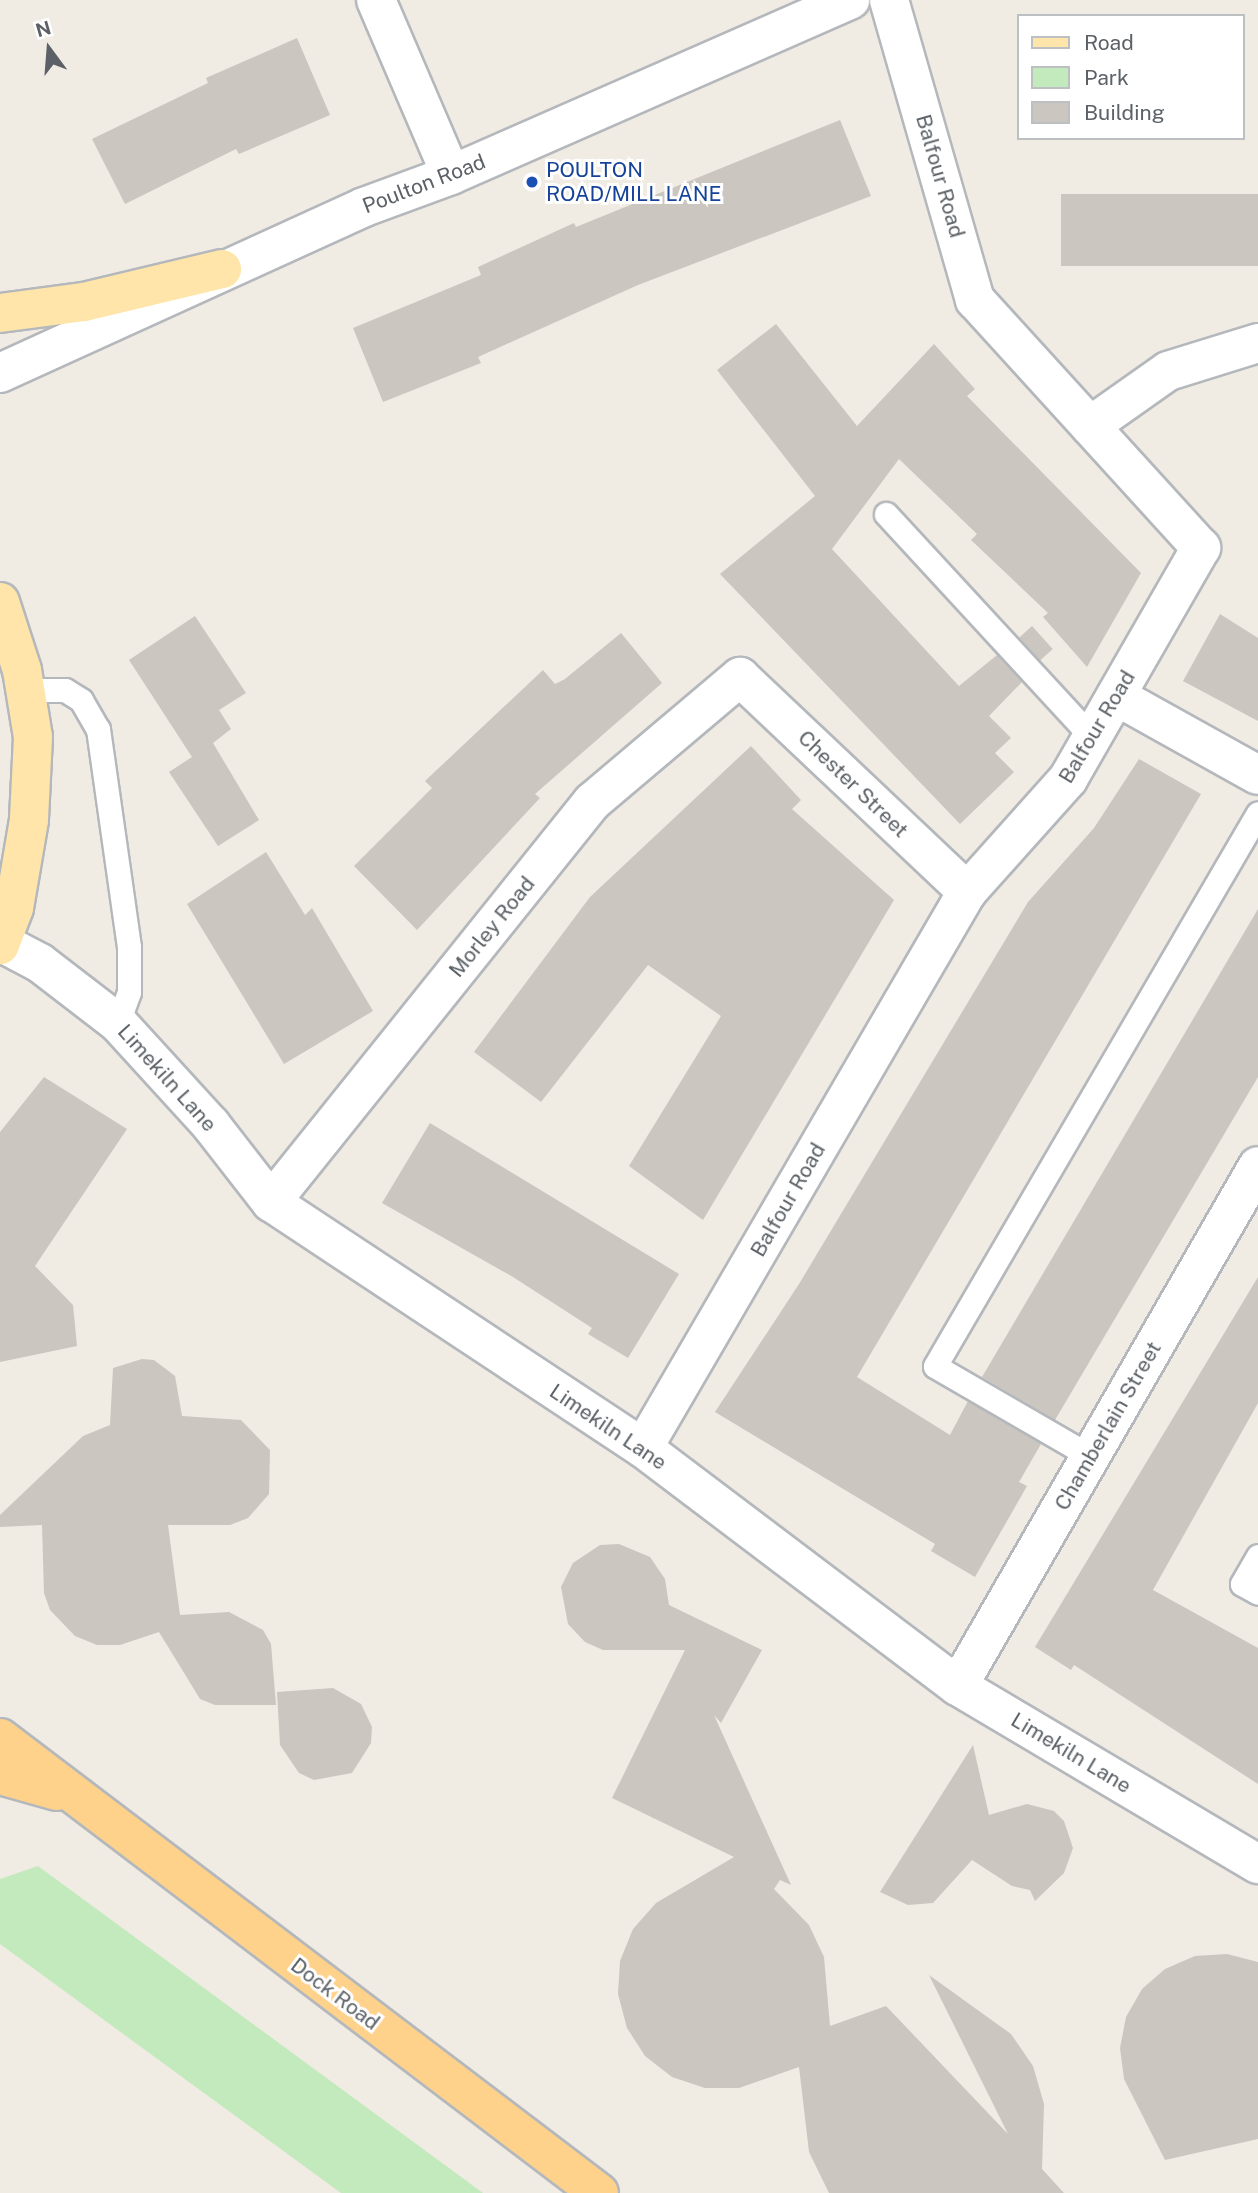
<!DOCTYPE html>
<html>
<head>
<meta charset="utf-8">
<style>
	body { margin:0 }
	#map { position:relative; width:1258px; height:2193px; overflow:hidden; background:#f0ebe3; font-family:"Public Sans",sans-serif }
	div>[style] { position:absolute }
	.green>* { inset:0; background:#c3eabd }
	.building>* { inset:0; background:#cbc6c0; transform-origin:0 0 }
	.roads { filter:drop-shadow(2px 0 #b4b8bc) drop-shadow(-2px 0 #b4b8bc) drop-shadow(0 2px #b4b8bc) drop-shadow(0 -2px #b4b8bc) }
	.lane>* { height:23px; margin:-11.5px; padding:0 11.5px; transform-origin:11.5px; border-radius:11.5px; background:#fff }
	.street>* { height:38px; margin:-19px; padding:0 19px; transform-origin:19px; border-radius:19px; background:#fff }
	.secondary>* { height:38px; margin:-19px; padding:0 19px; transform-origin:19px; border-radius:19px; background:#fff }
	.primary>* { height:38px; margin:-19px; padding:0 19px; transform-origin:19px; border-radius:19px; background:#ffe5a9 }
	.highway>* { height:38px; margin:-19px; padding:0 19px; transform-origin:19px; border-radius:19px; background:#ffd28b }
	.dots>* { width:19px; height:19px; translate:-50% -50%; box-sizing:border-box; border:4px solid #fff; border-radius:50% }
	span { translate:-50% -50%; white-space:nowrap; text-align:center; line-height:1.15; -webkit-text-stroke:6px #fff; paint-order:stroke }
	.transit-label { font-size:21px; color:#164399 }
	.left { translate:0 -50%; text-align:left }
	.street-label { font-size:21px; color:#5b6166 }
	.legend { position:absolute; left:1017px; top:14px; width:228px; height:126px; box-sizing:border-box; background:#fff; border:2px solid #bdc0c2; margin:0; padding:9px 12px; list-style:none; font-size:21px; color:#5b6166 }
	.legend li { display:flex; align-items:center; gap:14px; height:35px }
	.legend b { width:35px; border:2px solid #bdc0c2 }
	.north { position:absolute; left:14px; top:14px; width:70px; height:70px; -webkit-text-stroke:5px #fff; paint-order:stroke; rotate:344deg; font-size:19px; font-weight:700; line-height:28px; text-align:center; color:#5b6166 }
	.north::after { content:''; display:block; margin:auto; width:24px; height:32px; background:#5b6166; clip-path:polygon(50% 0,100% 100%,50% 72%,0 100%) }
</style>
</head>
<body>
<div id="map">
	<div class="green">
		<i style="clip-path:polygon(38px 1866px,483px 2193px,341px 2193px,0 1944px,0 1879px)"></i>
	</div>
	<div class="building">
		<i style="clip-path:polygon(297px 38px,330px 115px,239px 154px,236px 149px,125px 204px,92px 139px,208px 83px,206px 78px)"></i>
		<i style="clip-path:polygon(840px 120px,871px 196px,638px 285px,478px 357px,481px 363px,383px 402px,353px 328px,481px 275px,478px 267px,574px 223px,576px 227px)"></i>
		<i style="left:1258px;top:194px;width:72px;height:197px;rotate:90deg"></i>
		<i style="clip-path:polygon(776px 324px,857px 426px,934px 344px,975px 389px,967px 396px,1141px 573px,1087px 667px,1043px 617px,1048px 613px,971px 540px,977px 534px,899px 459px,832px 549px,959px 686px,997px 655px,1022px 682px,989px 716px,1011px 738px,995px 753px,1014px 772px,960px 824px,720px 574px,815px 496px,717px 370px)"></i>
		<i style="clip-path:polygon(1220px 614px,1258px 638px,1258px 721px,1183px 681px)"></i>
		<i style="clip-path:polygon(195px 616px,246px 693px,219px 710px,231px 729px,213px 743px,259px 820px,218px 846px,169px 772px,192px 757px,129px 660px)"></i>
		<i style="left:1032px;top:626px;width:31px;height:17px;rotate:48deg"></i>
		<i style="clip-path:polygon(621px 633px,662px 683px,535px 794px,540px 798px,417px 930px,354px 866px,432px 788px,425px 781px,543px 670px,555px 684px,565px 679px)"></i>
		<i style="clip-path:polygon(751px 746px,801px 800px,792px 809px,894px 900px,703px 1220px,629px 1166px,721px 1016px,648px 965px,541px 1102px,474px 1052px,590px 897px)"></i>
		<i style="clip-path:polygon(1139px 759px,1201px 794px,857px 1377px,950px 1435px,968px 1401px,1041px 1444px,1019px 1482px,1027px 1486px,975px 1577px,931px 1551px,935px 1544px,715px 1412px,799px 1284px,1028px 902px,1094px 828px)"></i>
		<i style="clip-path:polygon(266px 852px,305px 915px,312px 908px,373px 1011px,284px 1064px,187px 904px)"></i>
		<i style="clip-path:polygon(1258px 909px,1258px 1077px,1055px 1420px,982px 1377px)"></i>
		<i style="clip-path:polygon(44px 1077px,127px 1129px,35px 1266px,73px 1305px,77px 1346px,0 1362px,0 1132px)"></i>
		<i style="clip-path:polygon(430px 1123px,679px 1274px,628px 1358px,588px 1334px,592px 1328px,513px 1277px,382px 1203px)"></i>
		<i style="clip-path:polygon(1258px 1277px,1258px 1403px,1153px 1590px,1258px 1648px,1258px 1784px,1074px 1665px,1071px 1670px,1035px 1647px)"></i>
		<i style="clip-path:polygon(142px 1359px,154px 1360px,175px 1376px,182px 1416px,241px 1420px,270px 1450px,269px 1494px,248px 1518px,230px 1525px,168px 1525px,180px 1615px,229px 1612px,263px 1630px,271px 1644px,276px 1705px,215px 1705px,200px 1699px,159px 1632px,120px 1645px,97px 1645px,75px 1636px,50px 1610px,44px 1593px,42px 1525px,0 1527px,0 1515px,83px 1436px,110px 1425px,113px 1368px)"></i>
		<i style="clip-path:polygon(619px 1544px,650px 1557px,665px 1579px,669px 1605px,762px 1650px,721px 1723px,714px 1715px,791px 1885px,780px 1880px,774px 1889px,809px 1925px,824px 1957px,830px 2026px,886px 2006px,1008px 2134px,929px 1975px,1011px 2034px,1033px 2066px,1044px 2104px,1042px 2169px,1064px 2193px,829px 2193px,809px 2152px,799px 2067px,739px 2088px,705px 2088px,672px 2077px,645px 2056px,627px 2028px,618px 1994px,620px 1961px,633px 1929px,656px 1903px,734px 1857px,612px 1798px,685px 1650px,603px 1650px,585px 1642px,568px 1624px,561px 1587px,573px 1563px,600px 1545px)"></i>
		<i style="clip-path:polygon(333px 1688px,361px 1704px,372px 1727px,371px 1743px,352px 1773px,314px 1780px,299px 1773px,280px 1745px,277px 1692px)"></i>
		<i style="clip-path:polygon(973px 1745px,989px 1815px,1027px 1804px,1054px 1811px,1064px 1821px,1073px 1848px,1064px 1873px,1035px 1901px,1030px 1890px,1012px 1886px,972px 1860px,933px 1903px,908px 1905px,880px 1892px)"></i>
		<i style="clip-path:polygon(1227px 1954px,1258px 1962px,1258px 2139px,1165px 2160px,1124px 2079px,1120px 2048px,1126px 2017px,1142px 1989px,1165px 1969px,1195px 1956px)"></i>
	</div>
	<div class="roads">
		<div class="lane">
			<i style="left:886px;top:514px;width:305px;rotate:47.3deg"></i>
			<i style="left:25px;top:690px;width:40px"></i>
			<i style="left:65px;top:690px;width:19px;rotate:32deg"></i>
			<i style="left:81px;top:700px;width:34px;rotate:60deg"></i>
			<i style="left:98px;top:729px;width:220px;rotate:81.9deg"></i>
			<i style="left:129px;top:947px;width:45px;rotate:90deg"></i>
			<i style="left:129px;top:992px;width:33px;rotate:110deg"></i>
			<i style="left:1090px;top:1456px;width:179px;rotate:-149.9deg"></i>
			<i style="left:935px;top:1366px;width:640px;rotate:-59.71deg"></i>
			<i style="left:1258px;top:1556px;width:32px;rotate:120deg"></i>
			<i style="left:1242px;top:1584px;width:18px;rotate:29deg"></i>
		</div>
		<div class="street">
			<i style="left:376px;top:0;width:190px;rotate:66.8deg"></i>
			<i style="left:1090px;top:426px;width:95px;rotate:-35.2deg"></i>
			<i style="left:1168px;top:371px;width:94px;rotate:-17.3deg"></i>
			<i style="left:1116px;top:696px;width:162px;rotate:29.1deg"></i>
			<i style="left:0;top:942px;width:45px;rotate:27.7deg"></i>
			<i style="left:40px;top:963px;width:98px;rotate:37.6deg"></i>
			<i style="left:118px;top:1023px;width:138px;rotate:47.6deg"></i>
			<i style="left:211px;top:1125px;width:98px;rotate:52.1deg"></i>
			<i style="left:271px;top:1202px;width:446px;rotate:33.5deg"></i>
			<i style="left:643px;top:1448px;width:395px;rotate:37.1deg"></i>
			<i style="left:958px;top:1686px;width:349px;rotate:30.7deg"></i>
			<i style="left:271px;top:1202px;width:513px;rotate:-51.25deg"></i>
			<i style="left:592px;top:802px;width:194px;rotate:-40.2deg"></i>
			<i style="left:740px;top:677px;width:313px;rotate:43.4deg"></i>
			<i style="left:643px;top:1448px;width:644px;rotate:-59.77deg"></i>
			<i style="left:967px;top:892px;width:152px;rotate:-48.2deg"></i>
			<i style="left:1068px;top:779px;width:267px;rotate:-60.1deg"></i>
			<i style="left:1201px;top:548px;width:336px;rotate:-132.3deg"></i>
			<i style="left:975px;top:300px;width:312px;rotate:-106deg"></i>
			<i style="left:958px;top:1686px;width:600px;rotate:-60.02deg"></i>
		</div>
		<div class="secondary">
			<i style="left:0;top:373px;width:400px;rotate:-24.5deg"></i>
			<i style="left:364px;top:207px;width:93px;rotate:-20.2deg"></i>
			<i style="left:451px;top:175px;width:436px;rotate:-23.7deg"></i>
		</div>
		<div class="primary">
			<i style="left:0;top:313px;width:85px;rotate:-7.5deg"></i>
			<i style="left:84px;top:302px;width:142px;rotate:-13.4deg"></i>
			<i style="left:0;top:602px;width:71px;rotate:72.1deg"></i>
			<i style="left:22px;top:670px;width:68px;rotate:80.7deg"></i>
			<i style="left:33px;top:737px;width:83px;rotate:92.8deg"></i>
			<i style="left:29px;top:820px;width:89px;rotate:99.7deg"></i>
			<i style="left:14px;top:908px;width:40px;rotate:111deg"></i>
		</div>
		<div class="highway">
			<i style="left:0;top:1738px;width:752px;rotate:37.22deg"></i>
			<i style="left:0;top:1775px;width:59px;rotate:15.7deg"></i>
		</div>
	</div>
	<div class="dots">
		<i style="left:532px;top:182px;background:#1a4fb4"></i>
	</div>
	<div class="transit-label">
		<span class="left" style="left:546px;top:182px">POULTON<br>ROAD/MILL LANE</span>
	</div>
	<div class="street-label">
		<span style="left:940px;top:176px;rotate:74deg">Balfour Road</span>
		<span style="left:424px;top:184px;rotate:-21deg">Poulton Road</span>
		<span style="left:1097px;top:727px;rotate:-59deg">Balfour Road</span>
		<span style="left:853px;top:784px;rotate:44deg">Chester Street</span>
		<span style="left:492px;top:927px;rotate:-51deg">Morley Road</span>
		<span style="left:167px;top:1078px;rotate:48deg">Limekiln Lane</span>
		<span style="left:788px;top:1200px;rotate:-60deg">Balfour Road</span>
		<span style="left:1108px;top:1426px;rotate:-60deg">Chamberlain Street</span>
		<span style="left:608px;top:1427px;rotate:34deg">Limekiln Lane</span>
		<span style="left:1071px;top:1753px;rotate:31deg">Limekiln Lane</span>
		<span style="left:335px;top:1994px;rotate:37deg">Dock Road</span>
	</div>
	<ul class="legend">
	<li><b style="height:9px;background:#ffe5a9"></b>Road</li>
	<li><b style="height:19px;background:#c3eabd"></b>Park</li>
	<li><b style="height:19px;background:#cbc6c0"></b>Building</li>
	</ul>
	<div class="north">N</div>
</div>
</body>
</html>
